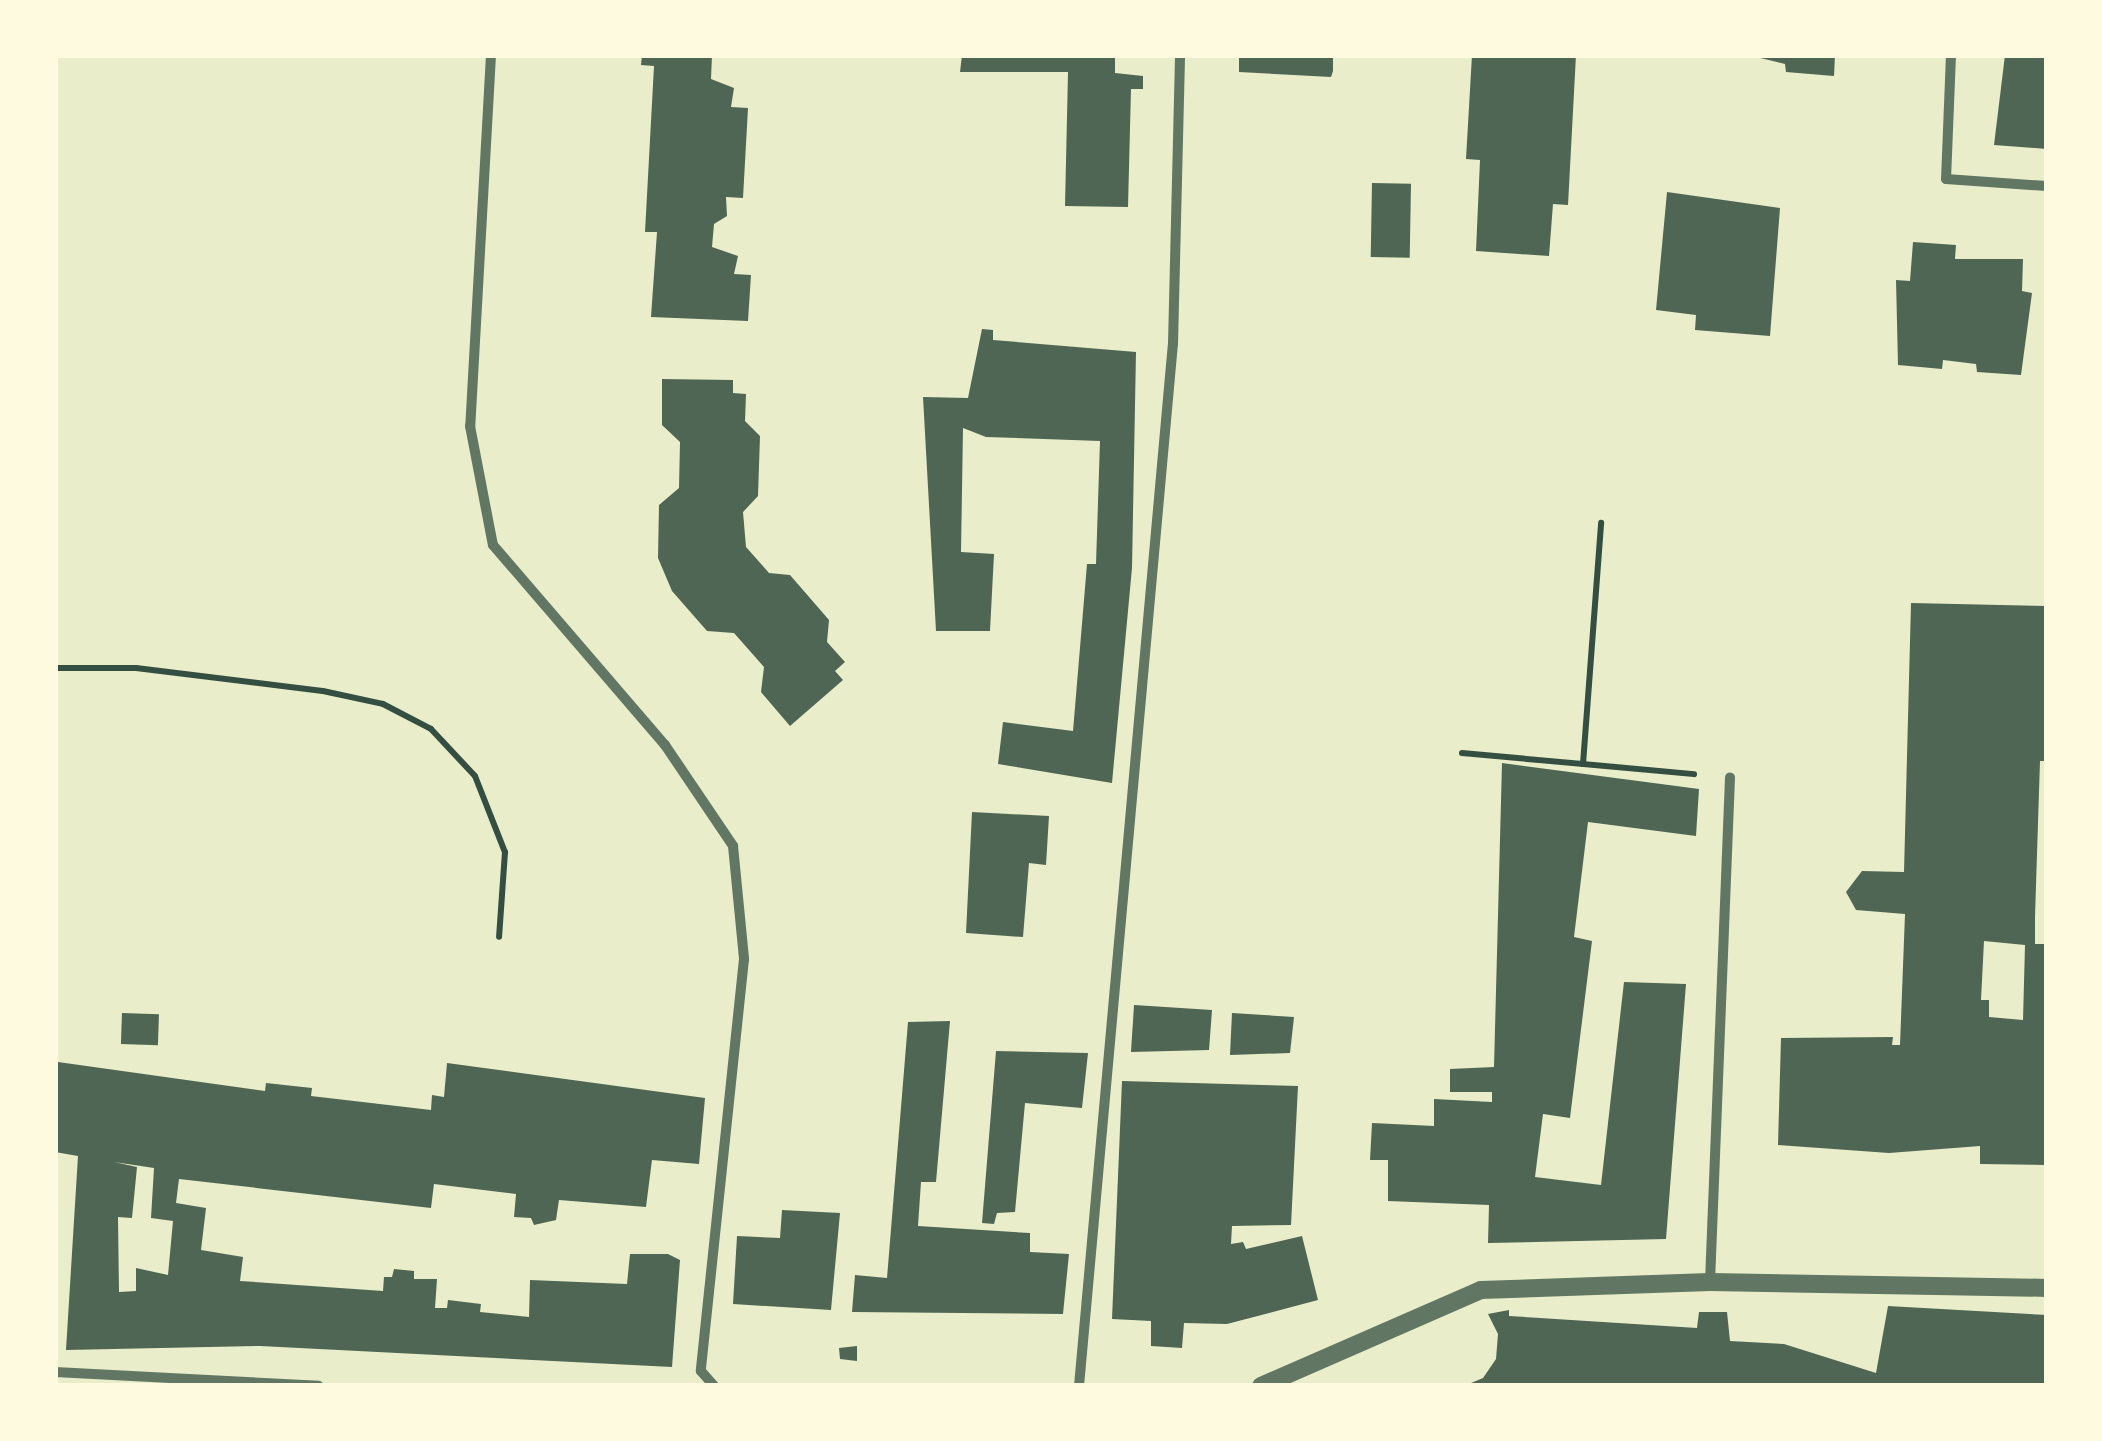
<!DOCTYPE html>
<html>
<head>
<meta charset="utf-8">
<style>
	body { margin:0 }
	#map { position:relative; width:2102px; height:1441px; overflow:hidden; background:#e9edc9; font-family:Overpass,sans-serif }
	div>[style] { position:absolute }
	.building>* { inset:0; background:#4f6655; transform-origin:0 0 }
	.path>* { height:6px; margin:-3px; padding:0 3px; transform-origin:3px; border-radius:3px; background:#344e41 }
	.minor>* { height:10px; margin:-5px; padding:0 5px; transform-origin:5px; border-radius:5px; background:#617663 }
	.tertiary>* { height:18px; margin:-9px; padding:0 9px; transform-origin:9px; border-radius:9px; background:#617663 }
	span { translate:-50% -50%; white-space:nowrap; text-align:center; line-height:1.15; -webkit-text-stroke:8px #fefae0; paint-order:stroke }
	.frame { position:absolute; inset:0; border:58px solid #fefae0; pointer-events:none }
</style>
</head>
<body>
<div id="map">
	<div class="building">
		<i style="clip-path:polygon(642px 55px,712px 55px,711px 79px,734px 88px,731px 107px,748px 108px,743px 198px,726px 197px,727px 216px,714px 224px,712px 247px,738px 256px,734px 274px,751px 275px,748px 321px,651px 317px,657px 232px,645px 232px,654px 66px,641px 65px)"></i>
		<i style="clip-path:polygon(962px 55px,1115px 55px,1115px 73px,1143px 76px,1143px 89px,1131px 89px,1128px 207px,1065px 206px,1068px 72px,960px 72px)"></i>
		<i style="clip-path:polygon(1239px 55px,1333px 55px,1333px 71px,1331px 77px,1239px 72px)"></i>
		<i style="clip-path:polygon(1472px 55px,1576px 55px,1568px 205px,1553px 204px,1549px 256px,1476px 251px,1480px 160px,1466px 159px)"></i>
		<i style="clip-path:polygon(1748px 55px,1835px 55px,1834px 76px,1786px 72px,1785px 64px)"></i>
		<i style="clip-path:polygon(2005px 55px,2047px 55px,2047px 149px,1994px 145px)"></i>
		<i style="left:1372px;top:183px;width:39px;height:74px;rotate:1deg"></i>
		<i style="clip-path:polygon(1667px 192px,1780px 208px,1770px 336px,1695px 330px,1696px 315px,1656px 310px)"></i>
		<i style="clip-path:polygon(1913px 242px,1956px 245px,1955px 259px,2023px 259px,2022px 291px,2032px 293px,2021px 375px,1977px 372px,1976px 364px,1943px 360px,1942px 369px,1898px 365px,1896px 280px,1910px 281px)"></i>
		<i style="clip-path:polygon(982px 329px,993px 330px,993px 340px,1136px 352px,1132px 568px,1112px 783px,998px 764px,1003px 722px,1073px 731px,1087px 564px,1096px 564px,1100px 441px,986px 437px,963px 428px,961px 552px,994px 554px,990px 631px,936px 631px,923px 397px,968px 398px)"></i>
		<i style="clip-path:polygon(662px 379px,733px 380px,733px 393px,746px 394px,745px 421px,760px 436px,758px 496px,743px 512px,746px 547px,769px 573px,790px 575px,829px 620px,827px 642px,845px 662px,835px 671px,843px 680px,790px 726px,761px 692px,764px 667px,734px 633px,707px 631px,672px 591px,658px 558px,659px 505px,679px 488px,680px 442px,662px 425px)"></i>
		<i style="clip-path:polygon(evenodd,1911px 603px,2047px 606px,2047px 761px,2040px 761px,2035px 917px,2035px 944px,2047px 944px,2047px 1165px,1980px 1164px,1980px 1146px,1889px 1153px,1778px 1145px,1781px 1038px,1893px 1037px,1892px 1045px,1900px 1045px,1905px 914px,1856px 910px,1846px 892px,1862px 871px,1904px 872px,1911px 603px,1984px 941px,2025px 945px,2023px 1020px,1989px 1017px,1989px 1000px,1981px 1000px,1984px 941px)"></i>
		<i style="clip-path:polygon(1502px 763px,1699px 789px,1696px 836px,1588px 822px,1574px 937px,1592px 941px,1570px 1118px,1543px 1114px,1535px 1177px,1601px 1185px,1624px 982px,1686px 984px,1666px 1239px,1488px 1243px,1489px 1205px,1388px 1201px,1388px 1160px,1370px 1160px,1372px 1123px,1434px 1126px,1434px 1099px,1492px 1102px,1492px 1092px,1450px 1092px,1450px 1069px,1494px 1067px)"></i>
		<i style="clip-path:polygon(972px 812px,1049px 816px,1046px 865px,1029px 863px,1023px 937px,966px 933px)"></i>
		<i style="clip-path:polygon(1134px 1005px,1212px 1010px,1209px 1050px,1131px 1052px)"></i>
		<i style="left:122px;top:1013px;width:37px;height:31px;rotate:2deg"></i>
		<i style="clip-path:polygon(1232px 1013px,1294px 1017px,1290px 1053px,1230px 1055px)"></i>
		<i style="clip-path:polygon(950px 1021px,936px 1182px,921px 1182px,918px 1226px,1030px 1233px,1030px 1252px,1069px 1254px,1063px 1314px,852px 1312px,855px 1275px,887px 1278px,908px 1022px)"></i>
		<i style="clip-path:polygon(996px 1051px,1088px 1053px,1082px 1108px,1025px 1103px,1015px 1212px,997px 1213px,994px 1224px,982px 1223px)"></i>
		<i style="clip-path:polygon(evenodd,58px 1062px,265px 1091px,266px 1083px,312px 1088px,311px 1096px,431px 1110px,432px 1095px,444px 1097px,447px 1063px,705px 1098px,699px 1164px,652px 1160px,646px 1207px,559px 1200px,556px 1220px,534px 1225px,531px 1218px,514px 1217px,516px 1194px,434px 1184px,431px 1208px,179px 1179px,176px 1203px,206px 1208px,201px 1250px,243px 1257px,240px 1281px,383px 1291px,384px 1277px,392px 1277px,394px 1269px,414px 1271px,414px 1279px,437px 1279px,435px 1308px,447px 1308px,448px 1300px,481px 1304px,480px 1312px,529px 1317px,530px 1280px,627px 1284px,630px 1254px,668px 1254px,680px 1260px,672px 1367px,260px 1346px,66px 1350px,78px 1156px,55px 1152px,58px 1062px,114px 1162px,154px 1168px,151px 1218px,173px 1221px,168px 1275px,136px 1268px,136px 1291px,119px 1292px,118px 1217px,132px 1218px,137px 1167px,114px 1162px)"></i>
		<i style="clip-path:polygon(1122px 1081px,1298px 1086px,1291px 1225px,1232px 1226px,1231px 1244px,1243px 1242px,1246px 1249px,1302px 1236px,1318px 1300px,1227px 1324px,1184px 1323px,1182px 1348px,1151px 1346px,1151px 1321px,1112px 1319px)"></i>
		<i style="clip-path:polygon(782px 1210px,840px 1213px,831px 1310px,733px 1304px,737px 1236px,780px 1238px)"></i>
		<i style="clip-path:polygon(1888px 1306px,2047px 1315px,2047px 1386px,1464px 1386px,1483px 1378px,1496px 1359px,1498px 1334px,1488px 1314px,1509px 1310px,1509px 1316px,1697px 1328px,1699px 1312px,1727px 1312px,1730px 1341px,1784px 1344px,1876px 1373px)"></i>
		<i style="clip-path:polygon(857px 1346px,857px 1361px,840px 1359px,839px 1348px)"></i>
	</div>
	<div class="path">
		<i style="left:55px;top:668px;width:81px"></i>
		<i style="left:136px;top:668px;width:188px;rotate:7deg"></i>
		<i style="left:323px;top:691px;width:61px;rotate:12.2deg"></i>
		<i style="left:383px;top:704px;width:54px;rotate:27.5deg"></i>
		<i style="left:431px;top:729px;width:64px;rotate:46.9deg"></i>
		<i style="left:475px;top:776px;width:82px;rotate:68.5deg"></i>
		<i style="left:505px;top:852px;width:85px;rotate:94deg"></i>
		<i style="left:1462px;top:753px;width:233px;rotate:5.2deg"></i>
		<i style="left:1583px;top:764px;width:242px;rotate:-85.7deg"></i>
	</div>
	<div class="minor">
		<i style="left:491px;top:55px;width:372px;rotate:93.2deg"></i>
		<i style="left:470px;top:426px;width:121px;rotate:79.1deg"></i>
		<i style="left:493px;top:545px;width:264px;rotate:49.3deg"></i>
		<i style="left:665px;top:745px;width:122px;rotate:56deg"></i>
		<i style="left:733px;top:846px;width:114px;rotate:84.4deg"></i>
		<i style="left:744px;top:959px;width:414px;rotate:96deg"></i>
		<i style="left:701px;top:1371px;width:20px;rotate:49deg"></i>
		<i style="left:1951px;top:55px;width:124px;rotate:92.3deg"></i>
		<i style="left:1946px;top:179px;width:101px;rotate:4deg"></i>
		<i style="left:1710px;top:1282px;width:505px;rotate:-87.73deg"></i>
		<i style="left:55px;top:1372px;width:264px;rotate:3deg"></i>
		<i style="left:1079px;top:1386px;width:1046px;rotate:-84.85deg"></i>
		<i style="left:1173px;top:344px;width:289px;rotate:-88.6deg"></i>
	</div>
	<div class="tertiary">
		<i style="left:1261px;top:1386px;width:240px;rotate:-23.6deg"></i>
		<i style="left:1481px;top:1290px;width:229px;rotate:-2deg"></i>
		<i style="left:1710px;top:1282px;width:337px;rotate:1deg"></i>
	</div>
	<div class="frame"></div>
</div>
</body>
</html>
